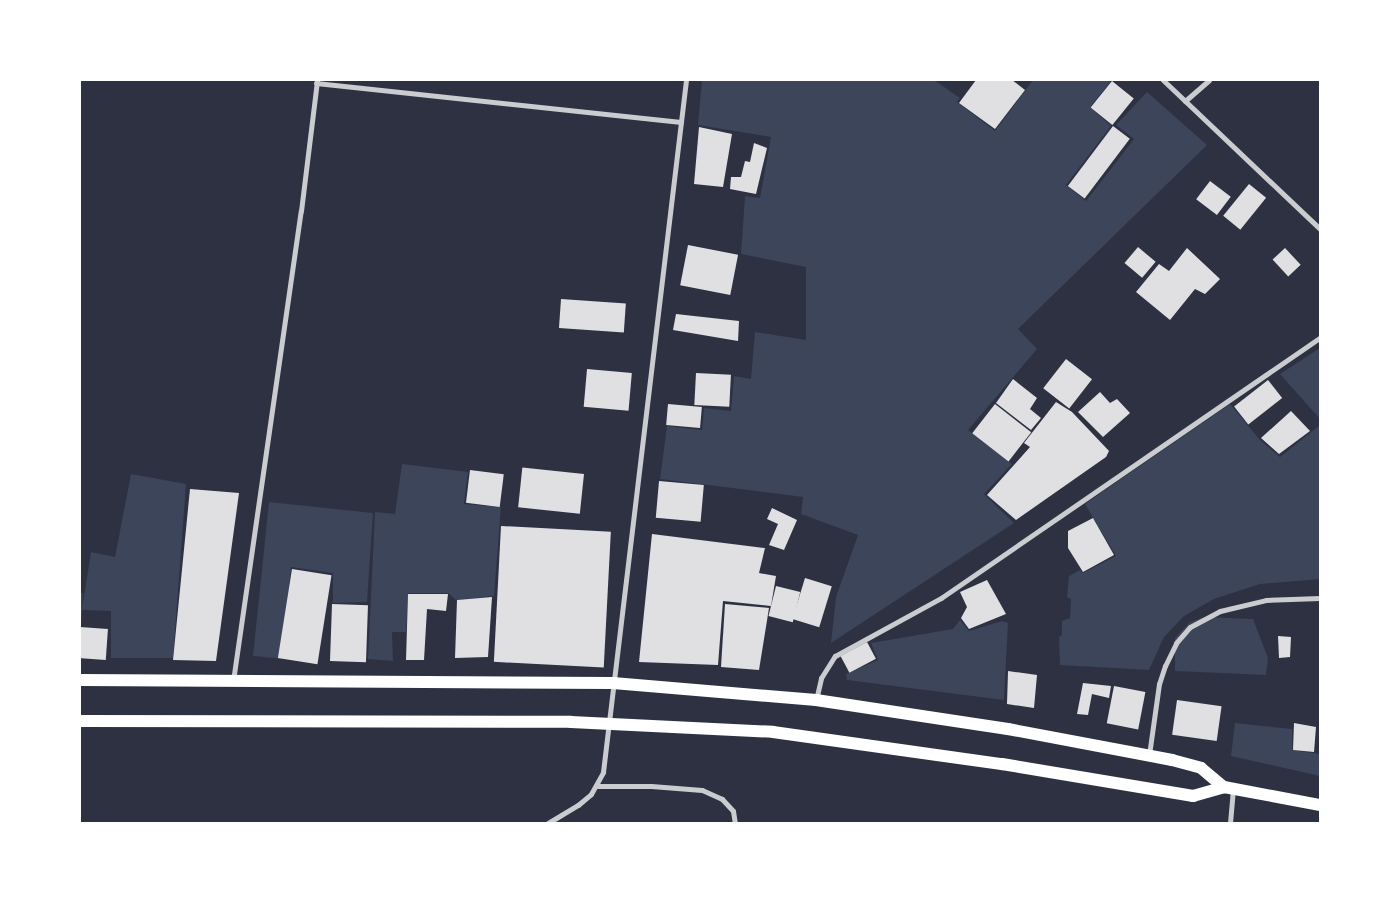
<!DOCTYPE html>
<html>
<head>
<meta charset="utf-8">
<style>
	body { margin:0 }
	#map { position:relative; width:1400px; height:903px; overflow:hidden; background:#2d3142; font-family:"Roboto Serif",serif }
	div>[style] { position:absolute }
	.green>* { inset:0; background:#3c4559 }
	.building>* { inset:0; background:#e0e0e3; transform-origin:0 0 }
	.minor>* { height:5px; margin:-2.5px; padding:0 2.5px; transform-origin:2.5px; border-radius:2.5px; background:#caccd0 }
	.primary>* { height:12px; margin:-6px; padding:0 6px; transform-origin:6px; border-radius:6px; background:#fff }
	span { translate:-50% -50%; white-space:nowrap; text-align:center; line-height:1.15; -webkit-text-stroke:4px #fff; paint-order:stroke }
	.frame { position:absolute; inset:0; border:81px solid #fff; pointer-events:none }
</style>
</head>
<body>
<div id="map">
	<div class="green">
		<i style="clip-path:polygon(702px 80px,934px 80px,960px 98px,957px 102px,995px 131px,1033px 80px,1112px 80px,1090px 107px,1111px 126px,1066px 185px,1086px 201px,1134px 139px,1116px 125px,1147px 92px,1207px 145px,1018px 329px,1037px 349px,968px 430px,1012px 464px,984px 494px,1014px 523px,831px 643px,836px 597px,858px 535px,801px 514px,803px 497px,660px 479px,667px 426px,702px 430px,704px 408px,731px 411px,734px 376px,751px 379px,755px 332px,806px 340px,806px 267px,741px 254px,745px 196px,760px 198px,771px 137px,698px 125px)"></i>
		<i style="clip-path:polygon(1320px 348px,1320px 419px,1280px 374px)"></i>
		<i style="clip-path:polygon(1230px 404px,1260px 440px,1280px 457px,1320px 425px,1320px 579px,1260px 584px,1214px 599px,1184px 616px,1164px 637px,1149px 670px,1060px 665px,1059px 637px,1062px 635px,1062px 621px,1070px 618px,1071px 599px,1067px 597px,1069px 576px,1080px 570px,1083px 573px,1116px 556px,1085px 504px)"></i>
		<i style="clip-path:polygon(402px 464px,468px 472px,464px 504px,501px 507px,494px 596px,456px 600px,448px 593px,408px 593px,406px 632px,392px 632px,393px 661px,368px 659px,375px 512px,395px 514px)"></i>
		<i style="clip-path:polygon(131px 474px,186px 484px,173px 658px,111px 658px,111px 611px,82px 610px,80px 635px,80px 593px,83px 593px,82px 609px,91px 552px,115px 557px)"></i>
		<i style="clip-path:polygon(269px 502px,373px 513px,367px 602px,333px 603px,333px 573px,291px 567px,283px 659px,253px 656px)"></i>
		<i style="clip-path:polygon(1204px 617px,1253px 619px,1268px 658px,1266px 675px,1175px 671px,1175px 638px,1190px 622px)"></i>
		<i style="clip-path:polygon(960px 620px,969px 631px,1002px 621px,1008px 623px,1004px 700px,847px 680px,846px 674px,878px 660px,871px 643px,953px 629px)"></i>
		<i style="clip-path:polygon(1235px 723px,1292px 729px,1292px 750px,1320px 754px,1320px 776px,1231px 756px)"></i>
	</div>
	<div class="building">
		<i style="clip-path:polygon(976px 80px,1012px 80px,1025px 90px,995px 129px,959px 103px)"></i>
		<i style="left:1112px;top:81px;width:28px;height:34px;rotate:39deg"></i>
		<i style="left:1113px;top:126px;width:21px;height:75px;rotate:37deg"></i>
		<i style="clip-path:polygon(699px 127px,732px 134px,723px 187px,694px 184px)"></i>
		<i style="clip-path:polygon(754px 143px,767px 148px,756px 194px,730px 189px,731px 177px,741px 177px,745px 161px,750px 162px)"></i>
		<i style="left:1210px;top:181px;width:26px;height:23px;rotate:37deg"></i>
		<i style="left:1249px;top:184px;width:22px;height:41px;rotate:39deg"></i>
		<i style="left:688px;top:245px;width:51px;height:41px;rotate:11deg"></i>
		<i style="left:1138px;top:247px;width:23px;height:21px;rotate:40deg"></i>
		<i style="clip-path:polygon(1187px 248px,1220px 279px,1205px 294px,1195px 289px,1170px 320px,1136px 292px,1159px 264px,1169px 271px)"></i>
		<i style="left:1285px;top:248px;width:23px;height:17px;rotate:47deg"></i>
		<i style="left:561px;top:299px;width:65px;height:29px;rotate:4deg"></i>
		<i style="clip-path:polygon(676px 314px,739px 321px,738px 341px,673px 330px)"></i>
		<i style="left:1066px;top:359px;width:33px;height:37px;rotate:38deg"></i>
		<i style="left:587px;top:369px;width:45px;height:38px;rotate:5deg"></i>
		<i style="left:696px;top:373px;width:35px;height:32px;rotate:3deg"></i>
		<i style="clip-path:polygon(1013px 379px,1037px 398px,1030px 409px,1041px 418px,1031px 430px,996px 403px)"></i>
		<i style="left:1268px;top:380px;width:23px;height:43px;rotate:52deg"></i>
		<i style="clip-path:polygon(1100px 392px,1110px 403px,1117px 399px,1130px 413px,1103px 437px,1078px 412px)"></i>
		<i style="clip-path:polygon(1056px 402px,1072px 412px,1109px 451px,1106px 457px,1016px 520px,987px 495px,1030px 447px,1024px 443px)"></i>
		<i style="left:668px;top:404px;width:34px;height:21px;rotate:5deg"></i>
		<i style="left:995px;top:404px;width:46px;height:37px;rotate:38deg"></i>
		<i style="clip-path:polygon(1291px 411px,1310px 431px,1279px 454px,1261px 438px)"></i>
		<i style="left:470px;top:470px;width:34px;height:33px;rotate:7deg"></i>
		<i style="left:584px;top:474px;width:40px;height:62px;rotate:96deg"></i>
		<i style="left:659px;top:481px;width:45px;height:37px;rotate:5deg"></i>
		<i style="clip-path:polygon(190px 489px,239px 493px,216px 661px,173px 660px)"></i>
		<i style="clip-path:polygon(772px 508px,797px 520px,784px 550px,769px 545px,778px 524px,767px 519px)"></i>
		<i style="clip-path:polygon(1093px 518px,1114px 555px,1083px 572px,1068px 548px,1068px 531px)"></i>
		<i style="left:501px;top:526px;width:110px;height:136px;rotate:3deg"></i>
		<i style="clip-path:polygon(652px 534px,765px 548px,759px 573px,776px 576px,771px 606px,723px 601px,718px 665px,639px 662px)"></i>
		<i style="left:292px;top:569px;width:40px;height:90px;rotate:9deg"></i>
		<i style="left:805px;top:578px;width:28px;height:43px;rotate:17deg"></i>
		<i style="clip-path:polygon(987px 580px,1006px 614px,969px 629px,961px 618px,967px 607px,960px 592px)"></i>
		<i style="left:776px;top:586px;width:25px;height:31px;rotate:14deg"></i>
		<i style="clip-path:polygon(408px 594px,448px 594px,446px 611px,427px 609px,424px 660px,406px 660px)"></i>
		<i style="clip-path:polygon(492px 597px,488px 657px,455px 658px,457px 600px)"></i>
		<i style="left:332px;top:604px;width:36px;height:57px;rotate:2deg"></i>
		<i style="clip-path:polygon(725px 604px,769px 608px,759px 670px,721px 667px)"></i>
		<i style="left:80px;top:627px;width:28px;height:31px;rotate:4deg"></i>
		<i style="clip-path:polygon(1278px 636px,1291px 637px,1290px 657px,1279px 658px)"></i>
		<i style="left:867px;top:642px;width:19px;height:30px;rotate:62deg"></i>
		<i style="clip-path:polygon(1008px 671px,1037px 675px,1034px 708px,1007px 704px)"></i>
		<i style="clip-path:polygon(1083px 683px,1111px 686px,1109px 698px,1092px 694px,1088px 715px,1077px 714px)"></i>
		<i style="left:1114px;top:686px;width:32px;height:38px;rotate:11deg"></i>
		<i style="left:1177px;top:700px;width:45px;height:35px;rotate:8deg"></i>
		<i style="clip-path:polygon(1294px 723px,1316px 727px,1314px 752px,1293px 750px)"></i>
	</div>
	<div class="minor">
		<i style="left:1163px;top:80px;width:216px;rotate:43.5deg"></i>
		<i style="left:316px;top:83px;width:367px;rotate:6.1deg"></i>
		<i style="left:1185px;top:101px;width:32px;rotate:-41deg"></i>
		<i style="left:233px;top:681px;width:475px;rotate:-81.8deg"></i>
		<i style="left:301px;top:211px;width:132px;rotate:-83deg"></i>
		<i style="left:816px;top:700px;width:23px;rotate:-77deg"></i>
		<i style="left:821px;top:678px;width:26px;rotate:-58deg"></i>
		<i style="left:835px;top:656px;width:121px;rotate:-28.7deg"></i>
		<i style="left:941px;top:598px;width:460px;rotate:-34.5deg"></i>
		<i style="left:1149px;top:755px;width:72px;rotate:-82deg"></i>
		<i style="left:1159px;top:684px;width:19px;rotate:-72deg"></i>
		<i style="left:1165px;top:666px;width:25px;rotate:-64deg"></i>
		<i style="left:1176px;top:643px;width:21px;rotate:-49deg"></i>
		<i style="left:1190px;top:627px;width:34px;rotate:-28deg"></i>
		<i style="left:1220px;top:611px;width:47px;rotate:-13.4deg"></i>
		<i style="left:1266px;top:600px;width:54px;rotate:-2.1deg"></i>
		<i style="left:597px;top:786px;width:54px"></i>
		<i style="left:651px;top:786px;width:51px;rotate:4.5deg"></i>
		<i style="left:702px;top:790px;width:22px;rotate:24deg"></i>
		<i style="left:722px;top:799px;width:16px;rotate:47deg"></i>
		<i style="left:733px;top:811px;width:12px;rotate:81deg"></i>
		<i style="left:548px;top:823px;width:35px;rotate:-31deg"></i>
		<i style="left:578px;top:805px;width:17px;rotate:-40deg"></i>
		<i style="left:591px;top:794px;width:25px;rotate:-61deg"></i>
		<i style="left:603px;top:772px;width:697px;rotate:-83.16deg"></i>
		<i style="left:1230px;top:823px;width:34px;rotate:-85deg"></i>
	</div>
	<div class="primary">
		<i style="left:80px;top:680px;width:533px;rotate:0.32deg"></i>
		<i style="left:613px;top:683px;width:204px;rotate:4.8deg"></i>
		<i style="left:816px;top:700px;width:194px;rotate:8.6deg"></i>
		<i style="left:1008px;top:729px;width:167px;rotate:10.7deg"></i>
		<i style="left:1172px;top:760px;width:30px;rotate:15deg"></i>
		<i style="left:1201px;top:768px;width:30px;rotate:40deg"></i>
		<i style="left:80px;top:721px;width:491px;rotate:0.1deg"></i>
		<i style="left:571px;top:722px;width:202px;rotate:2.8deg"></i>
		<i style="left:773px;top:732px;width:231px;rotate:8deg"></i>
		<i style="left:1002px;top:764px;width:194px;rotate:9.5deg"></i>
		<i style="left:1193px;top:796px;width:32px;rotate:-16deg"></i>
		<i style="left:1224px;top:787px;width:98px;rotate:10.6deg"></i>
	</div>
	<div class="frame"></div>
</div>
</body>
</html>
